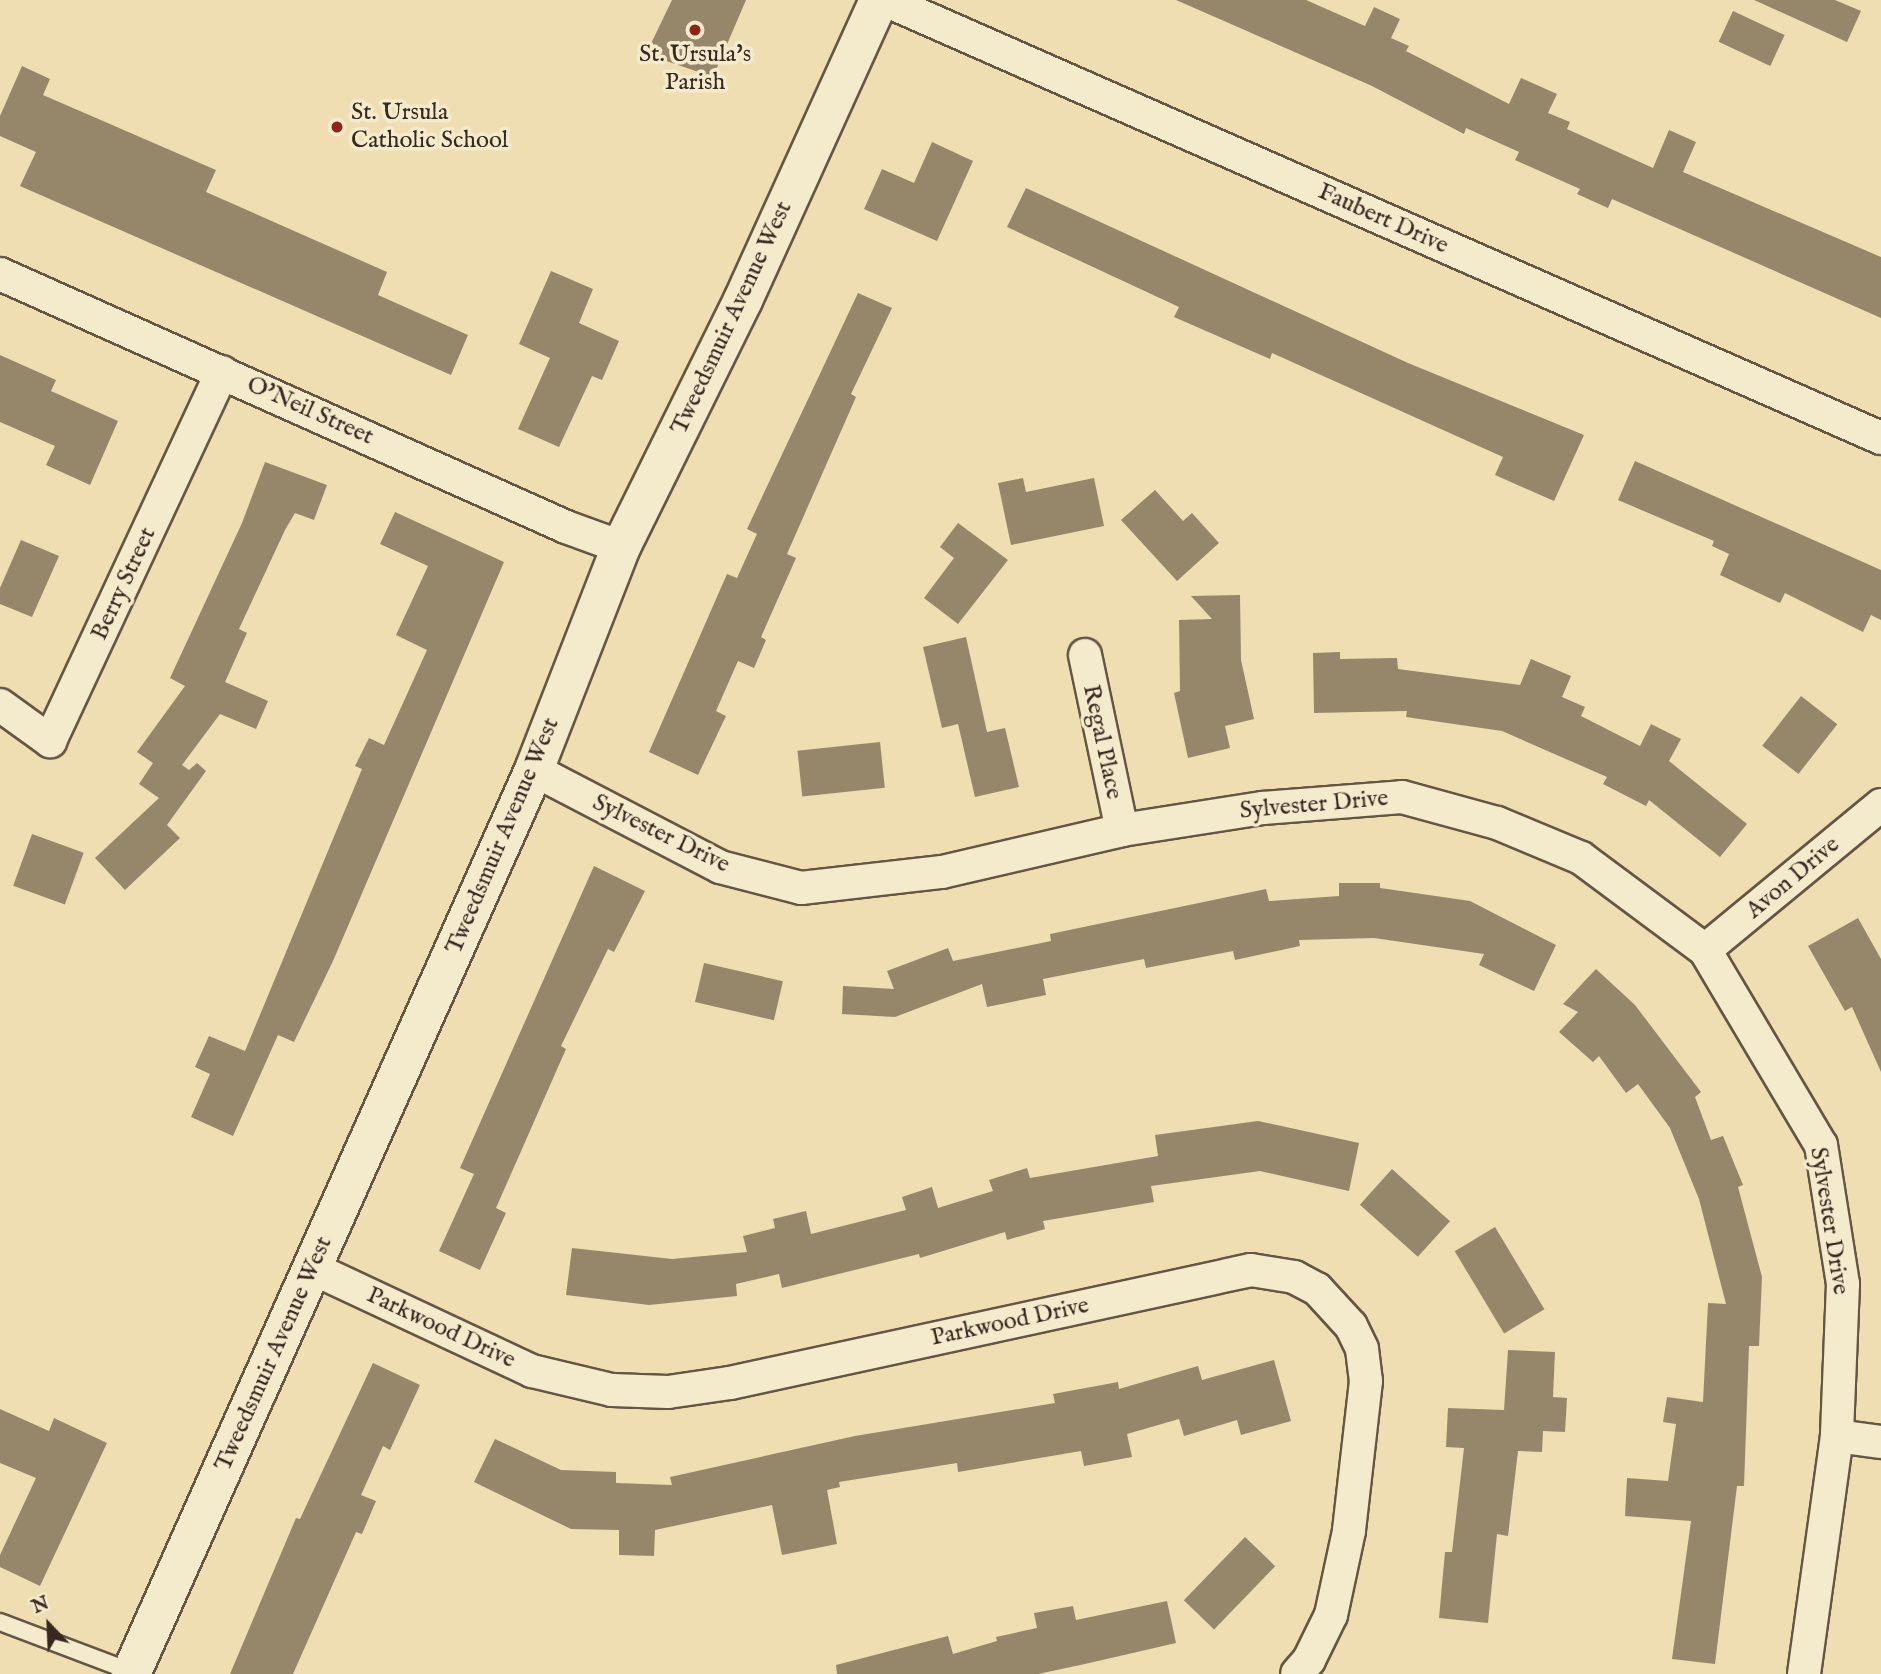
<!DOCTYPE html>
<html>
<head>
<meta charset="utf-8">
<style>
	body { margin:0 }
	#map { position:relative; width:1881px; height:1674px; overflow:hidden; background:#eedeb1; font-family:"IM FELL English",serif }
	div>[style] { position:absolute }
	.building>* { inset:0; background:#96876b; transform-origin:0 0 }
	.roads { filter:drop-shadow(2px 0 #655644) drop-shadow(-2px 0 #655644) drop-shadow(0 2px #655644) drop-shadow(0 -2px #655644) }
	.lane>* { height:16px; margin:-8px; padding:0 8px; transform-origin:8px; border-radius:8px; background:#f4eacc }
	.street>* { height:32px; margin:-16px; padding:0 16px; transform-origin:16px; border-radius:16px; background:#f4eacc }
	.secondary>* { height:38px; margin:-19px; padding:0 19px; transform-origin:19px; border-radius:19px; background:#f4eacc }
	.dots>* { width:19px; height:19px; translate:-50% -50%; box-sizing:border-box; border:4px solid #f4eacc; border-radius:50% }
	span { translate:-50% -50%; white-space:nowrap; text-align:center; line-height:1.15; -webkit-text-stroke:7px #f4eacc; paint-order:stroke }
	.poi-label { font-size:24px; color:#372820 }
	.left { translate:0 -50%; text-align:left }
	.street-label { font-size:24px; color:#372820 }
	.north { position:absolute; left:14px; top:1590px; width:70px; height:70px; -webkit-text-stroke:5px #f4eacc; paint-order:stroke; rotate:337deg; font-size:19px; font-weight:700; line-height:28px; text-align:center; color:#372820 }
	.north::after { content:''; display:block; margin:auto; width:24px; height:32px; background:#372820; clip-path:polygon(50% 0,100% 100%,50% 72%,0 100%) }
</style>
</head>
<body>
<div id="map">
	<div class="building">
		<i style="clip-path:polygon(672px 0,746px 0,713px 77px,646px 54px)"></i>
		<i style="clip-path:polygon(1176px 0,1306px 0,1365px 26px,1374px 7px,1400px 19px,1391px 38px,1409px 46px,1406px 51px,1509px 104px,1521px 78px,1557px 94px,1548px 113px,1570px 122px,1567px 129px,1653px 168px,1669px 130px,1696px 142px,1683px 172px,1881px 257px,1881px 318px,1612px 199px,1608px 208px,1577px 194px,1580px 189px,1515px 160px,1519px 152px,1466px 128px,1464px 134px,1372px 86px)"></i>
		<i style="clip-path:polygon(1754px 0,1835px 0,1861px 11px,1847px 42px)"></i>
		<i style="left:1733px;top:11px;width:57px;height:34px;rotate:25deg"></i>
		<i style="clip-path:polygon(22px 66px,50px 79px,43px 95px,216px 170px,206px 192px,387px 272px,378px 295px,468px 335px,451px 375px,20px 186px,36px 152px,0 136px,0 116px)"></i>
		<i style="clip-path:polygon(932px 142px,973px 161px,937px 241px,864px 209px,882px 169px,914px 183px)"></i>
		<i style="clip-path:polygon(1026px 188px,1408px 363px,1584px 435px,1554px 501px,1495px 475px,1503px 457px,1272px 353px,1270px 359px,1174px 317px,1179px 307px,1007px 227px)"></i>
		<i style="clip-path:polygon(551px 271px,593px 289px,579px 323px,619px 341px,602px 380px,592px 376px,559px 447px,518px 429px,550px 358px,519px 344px)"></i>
		<i style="clip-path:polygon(858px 293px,892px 308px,851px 394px,856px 397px,787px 554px,796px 558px,761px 637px,766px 640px,754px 668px,738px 661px,716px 711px,726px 716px,698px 775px,649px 752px,727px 574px,737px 578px,757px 534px,747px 529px)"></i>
		<i style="clip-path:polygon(0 355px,56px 380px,51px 391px,118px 421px,90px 485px,46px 465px,55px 446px,0 422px)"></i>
		<i style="clip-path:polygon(1635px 461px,1881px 570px,1881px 620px,1871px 615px,1863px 632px,1785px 593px,1780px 603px,1720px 575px,1729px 554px,1712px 546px,1714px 541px,1618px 500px)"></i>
		<i style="clip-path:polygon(265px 462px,327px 485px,314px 520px,295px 513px,285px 530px,239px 629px,247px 633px,225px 682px,268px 701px,256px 729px,220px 714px,182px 765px,189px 770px,197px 763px,206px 771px,167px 825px,180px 838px,125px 890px,95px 858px,159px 798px,139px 784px,153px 763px,137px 752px,185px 686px,170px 678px,242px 523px)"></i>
		<i style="clip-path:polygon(1023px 478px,1026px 492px,1094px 478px,1104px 526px,1011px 545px,998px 483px)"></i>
		<i style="clip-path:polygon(1155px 490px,1183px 521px,1192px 513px,1219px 543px,1177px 581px,1121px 520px)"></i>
		<i style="clip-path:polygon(395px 512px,504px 562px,333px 961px,294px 1042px,278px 1035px,233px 1136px,191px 1117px,210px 1074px,195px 1067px,209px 1036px,245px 1051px,362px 769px,355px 766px,369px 738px,384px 745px,427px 650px,396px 635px,428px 566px,380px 544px)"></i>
		<i style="clip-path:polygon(958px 523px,1008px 560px,958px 624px,924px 598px,954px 558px,940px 547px)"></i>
		<i style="clip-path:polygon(21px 540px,59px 556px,32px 617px,0 604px,0 588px)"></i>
		<i style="clip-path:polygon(1240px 595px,1241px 660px,1254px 719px,1225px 726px,1230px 748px,1188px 758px,1174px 693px,1180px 691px,1179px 620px,1212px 619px,1191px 596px)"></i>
		<i style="clip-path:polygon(966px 637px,987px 732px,1005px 728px,1019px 787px,975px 797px,958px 724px,942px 728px,923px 647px)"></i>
		<i style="clip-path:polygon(1340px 652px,1340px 659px,1397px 658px,1398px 669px,1520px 685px,1531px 659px,1571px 676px,1562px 697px,1585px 707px,1581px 716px,1640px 746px,1651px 724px,1681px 739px,1669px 761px,1747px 824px,1720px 857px,1649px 800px,1646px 806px,1603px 784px,1607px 777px,1502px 731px,1406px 717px,1407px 711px,1314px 713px,1313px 653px)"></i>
		<i style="left:1801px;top:696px;width:46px;height:63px;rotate:38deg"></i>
		<i style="left:880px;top:742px;width:46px;height:83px;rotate:84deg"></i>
		<i style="left:32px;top:834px;width:55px;height:55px;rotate:20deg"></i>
		<i style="clip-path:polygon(594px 866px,645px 891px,614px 952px,608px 949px,561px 1046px,566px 1049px,496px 1208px,506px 1213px,480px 1270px,439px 1251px,474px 1174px,460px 1168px)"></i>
		<i style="clip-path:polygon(1339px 883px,1380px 883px,1380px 888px,1470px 901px,1556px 945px,1534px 991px,1479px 965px,1484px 954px,1374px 938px,1299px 940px,1300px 946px,1235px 960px,1233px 951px,1146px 968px,1144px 959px,1043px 979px,1046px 995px,987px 1007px,982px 984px,895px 1017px,842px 1014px,843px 986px,894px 989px,887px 971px,948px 948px,953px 961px,1051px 941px,1050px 934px,1266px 889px,1269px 901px,1339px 896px)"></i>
		<i style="clip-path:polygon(1858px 918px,1881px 959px,1881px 1072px,1852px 1007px,1845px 1011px,1808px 946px)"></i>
		<i style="left:704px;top:963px;width:81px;height:40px;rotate:13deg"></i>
		<i style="clip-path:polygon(1596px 969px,1635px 1005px,1701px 1092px,1695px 1097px,1711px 1140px,1723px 1136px,1743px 1185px,1738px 1187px,1762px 1277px,1759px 1346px,1749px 1346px,1744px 1486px,1737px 1486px,1715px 1664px,1672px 1659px,1691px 1521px,1625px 1516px,1627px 1478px,1668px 1481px,1676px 1424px,1663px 1422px,1667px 1397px,1703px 1402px,1708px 1303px,1726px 1304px,1699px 1199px,1670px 1128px,1638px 1084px,1626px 1093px,1599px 1056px,1593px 1062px,1559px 1032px,1578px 1012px,1563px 1004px)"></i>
		<i style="clip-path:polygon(1258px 1121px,1359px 1143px,1349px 1191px,1260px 1171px,1151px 1186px,1154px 1202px,1043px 1221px,1045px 1229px,1007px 1240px,1005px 1232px,920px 1258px,919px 1254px,782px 1288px,779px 1274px,736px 1284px,737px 1296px,649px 1305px,566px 1295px,572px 1248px,672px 1259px,747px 1252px,743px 1236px,775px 1228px,773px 1219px,806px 1211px,811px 1234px,906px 1210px,902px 1197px,932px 1187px,938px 1208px,993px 1191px,989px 1180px,1027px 1168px,1030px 1178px,1158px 1156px,1155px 1135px)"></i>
		<i style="left:1392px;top:1169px;width:78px;height:48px;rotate:42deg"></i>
		<i style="left:1495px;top:1227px;width:96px;height:47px;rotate:59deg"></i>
		<i style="clip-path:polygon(1508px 1350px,1555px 1352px,1553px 1397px,1567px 1398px,1565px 1432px,1543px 1431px,1542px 1452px,1518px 1451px,1508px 1536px,1497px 1534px,1488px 1623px,1439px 1618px,1445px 1552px,1452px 1552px,1464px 1448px,1446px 1447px,1448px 1408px,1504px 1410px)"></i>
		<i style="clip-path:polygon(1274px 1360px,1291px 1421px,1241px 1435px,1237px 1420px,1184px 1436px,1179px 1419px,1127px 1434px,1132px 1457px,1084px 1466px,1081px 1451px,958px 1472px,957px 1463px,839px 1482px,840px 1487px,827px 1490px,837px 1544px,782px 1555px,772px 1505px,655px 1530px,654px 1556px,619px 1555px,619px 1530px,571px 1529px,474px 1482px,495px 1439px,561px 1470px,616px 1472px,616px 1483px,672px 1485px,670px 1477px,855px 1436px,1055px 1403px,1053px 1394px,1118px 1382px,1119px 1389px,1198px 1366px,1202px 1380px)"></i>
		<i style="clip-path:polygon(373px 1363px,420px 1385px,390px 1450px,383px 1446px,361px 1495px,376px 1501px,362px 1534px,356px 1532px,293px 1674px,230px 1674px,296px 1518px,300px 1519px)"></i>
		<i style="clip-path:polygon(0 1409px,49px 1431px,54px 1418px,107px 1443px,40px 1586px,0 1567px,0 1555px,36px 1478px,0 1463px)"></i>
		<i style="left:1245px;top:1537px;width:42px;height:88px;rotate:44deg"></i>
		<i style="clip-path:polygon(1167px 1601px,1176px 1643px,1085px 1664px,1038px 1674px,837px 1674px,836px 1665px,948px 1636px,953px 1654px,997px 1641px,996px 1637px,1037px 1628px,1034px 1613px,1073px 1606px,1076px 1620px)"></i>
	</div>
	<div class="roads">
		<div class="lane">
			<i style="left:0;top:1622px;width:141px;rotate:20.7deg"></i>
		</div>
		<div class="street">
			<i style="left:885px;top:0;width:1088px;rotate:23.74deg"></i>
			<i style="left:0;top:274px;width:620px;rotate:24.08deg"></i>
			<i style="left:566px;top:527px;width:59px;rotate:20deg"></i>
			<i style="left:1085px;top:655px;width:179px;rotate:78.1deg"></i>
			<i style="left:0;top:705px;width:62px;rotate:35.8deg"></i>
			<i style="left:50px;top:741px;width:407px;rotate:-65deg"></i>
			<i style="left:534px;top:770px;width:210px;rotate:27.5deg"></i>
			<i style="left:720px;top:867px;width:84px;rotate:14.5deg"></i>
			<i style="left:801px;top:888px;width:142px;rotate:-6.5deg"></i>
			<i style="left:942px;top:872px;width:185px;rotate:-13.1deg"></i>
			<i style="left:1122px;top:830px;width:143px;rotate:-8.9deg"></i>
			<i style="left:1263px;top:808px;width:139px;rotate:-4.5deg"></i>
			<i style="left:1402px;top:797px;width:98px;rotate:15.3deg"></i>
			<i style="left:1497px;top:823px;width:91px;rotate:22.6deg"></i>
			<i style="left:1581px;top:858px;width:154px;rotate:36.6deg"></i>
			<i style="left:1705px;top:950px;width:227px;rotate:59.3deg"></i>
			<i style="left:1821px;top:1145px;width:141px;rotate:81deg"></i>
			<i style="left:1843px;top:1284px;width:152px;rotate:92.3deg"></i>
			<i style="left:1837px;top:1436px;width:240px;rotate:97.9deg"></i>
			<i style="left:1705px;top:950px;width:228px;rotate:-39.5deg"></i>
			<i style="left:312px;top:1268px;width:243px;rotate:25.1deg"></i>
			<i style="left:532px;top:1371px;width:82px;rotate:13.4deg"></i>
			<i style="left:612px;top:1390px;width:56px;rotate:2deg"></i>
			<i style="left:668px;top:1392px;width:63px;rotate:-8.3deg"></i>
			<i style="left:730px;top:1383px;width:533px;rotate:-12.24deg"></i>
			<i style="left:1251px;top:1270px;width:44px;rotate:9.2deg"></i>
			<i style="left:1294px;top:1277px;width:26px;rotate:28deg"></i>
			<i style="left:1317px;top:1289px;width:50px;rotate:47.4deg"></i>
			<i style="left:1351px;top:1326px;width:25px;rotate:64deg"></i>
			<i style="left:1362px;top:1349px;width:32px;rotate:83deg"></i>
			<i style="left:1366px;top:1381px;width:151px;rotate:96.5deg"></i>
			<i style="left:1349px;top:1531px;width:86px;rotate:102.1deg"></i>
			<i style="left:1331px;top:1615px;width:50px;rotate:116.1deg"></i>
			<i style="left:1309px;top:1660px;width:18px;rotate:131deg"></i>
			<i style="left:1837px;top:1436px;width:44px;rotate:7.8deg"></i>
		</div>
		<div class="secondary">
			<i style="left:131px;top:1674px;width:990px;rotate:-65.97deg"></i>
			<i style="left:534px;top:770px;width:239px;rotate:-68.7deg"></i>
			<i style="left:621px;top:547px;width:275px;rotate:-63.7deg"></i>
			<i style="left:743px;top:300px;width:329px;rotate:-65.6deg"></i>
		</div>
	</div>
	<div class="dots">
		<i style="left:695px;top:30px;background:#8f2418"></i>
		<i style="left:337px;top:127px;background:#8f2418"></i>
	</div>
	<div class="poi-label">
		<span style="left:695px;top:69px">St. Ursula's<br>Parish</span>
		<span class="left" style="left:351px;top:127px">St. Ursula<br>Catholic School</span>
	</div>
	<div class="street-label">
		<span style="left:1383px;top:219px;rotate:24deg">Faubert Drive</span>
		<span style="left:732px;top:318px;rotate:-65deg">Tweedsmuir Avenue West</span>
		<span style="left:310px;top:411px;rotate:24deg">O'Neil Street</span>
		<span style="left:124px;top:584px;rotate:-65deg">Berry Street</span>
		<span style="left:1102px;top:742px;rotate:78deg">Regal Place</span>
		<span style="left:1314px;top:805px;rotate:-5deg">Sylvester Drive</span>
		<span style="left:661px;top:834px;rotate:26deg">Sylvester Drive</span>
		<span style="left:503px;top:836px;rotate:-67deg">Tweedsmuir Avenue West</span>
		<span style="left:1793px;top:878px;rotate:-40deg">Avon Drive</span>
		<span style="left:1829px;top:1221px;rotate:81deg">Sylvester Drive</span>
		<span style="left:1010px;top:1322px;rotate:-12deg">Parkwood Drive</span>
		<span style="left:441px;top:1328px;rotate:25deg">Parkwood Drive</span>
		<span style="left:274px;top:1354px;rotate:-66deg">Tweedsmuir Avenue West</span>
	</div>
	<div class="north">N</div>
</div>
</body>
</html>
